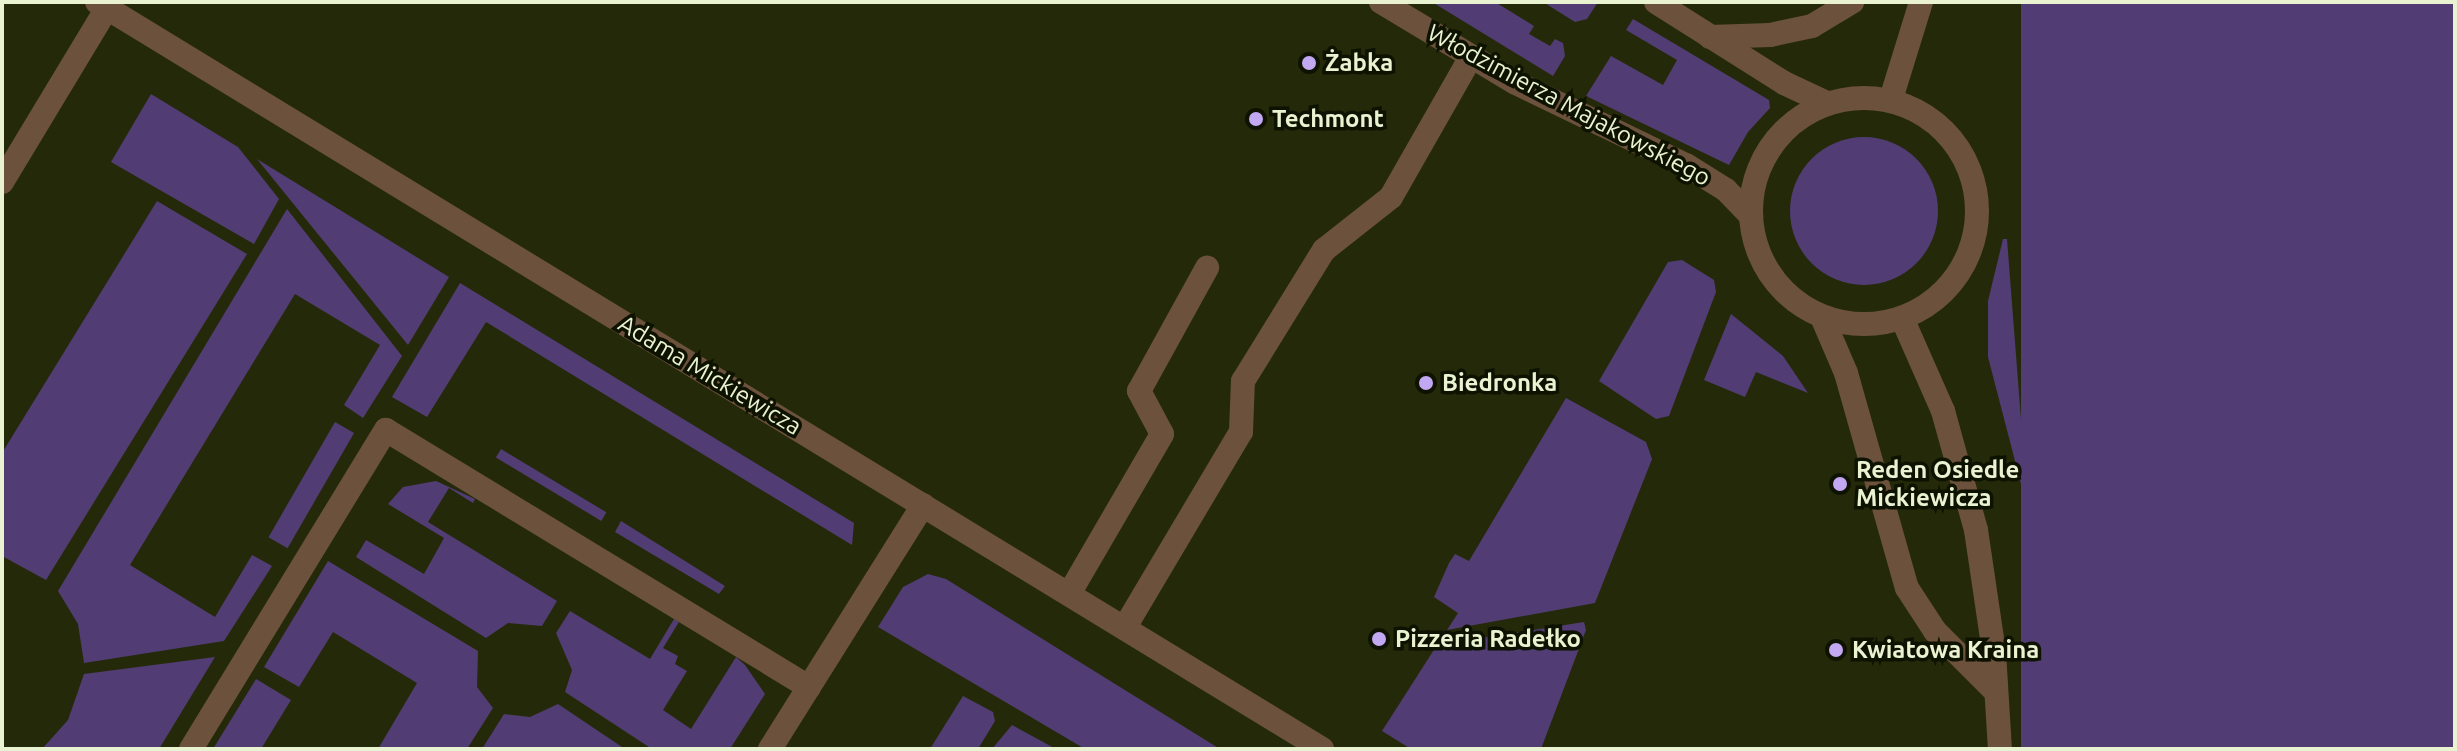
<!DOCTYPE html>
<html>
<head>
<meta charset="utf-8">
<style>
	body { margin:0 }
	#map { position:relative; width:2457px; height:751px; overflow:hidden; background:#242a09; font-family:Ubuntu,sans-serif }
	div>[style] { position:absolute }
	.green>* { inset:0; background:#513c74; transform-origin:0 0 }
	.round { border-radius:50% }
	.service>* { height:24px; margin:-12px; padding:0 12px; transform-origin:12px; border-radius:12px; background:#6c513c }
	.minor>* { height:24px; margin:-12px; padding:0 12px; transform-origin:12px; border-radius:12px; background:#6c513c }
	.tertiary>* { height:24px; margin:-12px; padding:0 12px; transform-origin:12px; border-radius:12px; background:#6c513c }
	.tertiary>.ring { margin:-12px; padding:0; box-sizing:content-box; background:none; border:24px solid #6c513c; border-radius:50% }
	.dots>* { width:22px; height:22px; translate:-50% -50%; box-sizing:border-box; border:4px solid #0e1200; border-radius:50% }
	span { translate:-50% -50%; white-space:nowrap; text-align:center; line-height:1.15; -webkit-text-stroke:7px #0e1200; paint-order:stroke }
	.poi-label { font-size:24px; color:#e9f2d1; font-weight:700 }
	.left { translate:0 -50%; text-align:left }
	.street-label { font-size:24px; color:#e9f2d1 }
	.frame { position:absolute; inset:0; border:4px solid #e9f2d1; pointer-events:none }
</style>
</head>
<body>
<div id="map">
	<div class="green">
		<i style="clip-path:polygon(1432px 2px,1495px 2px,1534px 26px,1529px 34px,1550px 46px,1555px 39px,1563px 43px,1565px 56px,1553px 76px)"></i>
		<i style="clip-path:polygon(1543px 2px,1598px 2px,1587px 19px,1575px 22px)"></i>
		<i style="left:2021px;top:2px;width:434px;height:749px"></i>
		<i style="clip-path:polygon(1633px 19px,1769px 100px,1770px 108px,1748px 132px,1729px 165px,1586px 96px,1611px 56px,1663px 85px,1677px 60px,1626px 30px)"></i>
		<i style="clip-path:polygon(151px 94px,238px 147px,279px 199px,254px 244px,111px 162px)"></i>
		<i class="round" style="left:1790px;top:137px;width:148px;height:148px"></i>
		<i style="clip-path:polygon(257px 159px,449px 277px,408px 345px)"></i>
		<i style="clip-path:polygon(157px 201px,247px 254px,46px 580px,2px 556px,2px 453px)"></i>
		<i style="clip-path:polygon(287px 209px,402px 356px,363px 418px,344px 405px,380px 345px,295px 294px,130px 565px,215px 617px,252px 555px,272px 566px,224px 641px,84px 663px,78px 624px,58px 591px)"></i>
		<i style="clip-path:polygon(2003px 239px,2007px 239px,2026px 484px,2021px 484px,1988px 357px,1988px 301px)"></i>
		<i style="clip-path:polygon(1682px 260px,1714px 280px,1716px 292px,1669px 416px,1656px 419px,1599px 381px,1668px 262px)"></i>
		<i style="clip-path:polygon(460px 283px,854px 523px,852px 545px,486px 322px,427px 417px,392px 397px)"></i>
		<i style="clip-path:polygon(1731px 314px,1783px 356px,1808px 393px,1756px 372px,1745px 397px,1704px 380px)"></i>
		<i style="clip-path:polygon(1566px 398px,1646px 442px,1652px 459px,1595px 603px,1447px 630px,1458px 613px,1434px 597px,1449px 563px,1455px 554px,1469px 561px)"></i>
		<i style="left:335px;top:422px;width:22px;height:133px;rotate:30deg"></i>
		<i style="left:501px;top:449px;width:123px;height:10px;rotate:31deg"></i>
		<i style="clip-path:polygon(436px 481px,475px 499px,473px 503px,449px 488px,428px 522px,557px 601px,542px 626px,508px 623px,486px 638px,356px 557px,366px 540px,424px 574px,444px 538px,388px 504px,403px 487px)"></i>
		<i style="clip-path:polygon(621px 521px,725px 586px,719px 594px,615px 532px)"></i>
		<i style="clip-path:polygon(328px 561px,478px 651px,477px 687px,493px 708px,467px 749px,378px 749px,417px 683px,333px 632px,299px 687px,264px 667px)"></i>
		<i style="clip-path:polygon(928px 574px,946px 579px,1220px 749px,1085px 749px,878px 627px,903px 587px)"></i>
		<i style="clip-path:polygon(570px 611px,650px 659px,674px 619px,679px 622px,663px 648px,678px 656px,675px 664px,687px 671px,663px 710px,691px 729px,736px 657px,745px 665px,765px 694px,730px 749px,652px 749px,565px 692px,572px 670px,556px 633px)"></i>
		<i style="clip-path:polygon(1584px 622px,1586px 630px,1541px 749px,1411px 749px,1382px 731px,1437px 645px)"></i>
		<i style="clip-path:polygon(215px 657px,159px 749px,42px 749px,68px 720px,84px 674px)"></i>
		<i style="clip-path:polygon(256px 679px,291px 700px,261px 749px,213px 749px)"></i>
		<i style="clip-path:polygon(963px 696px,993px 712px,995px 721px,978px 749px,930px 749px)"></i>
		<i style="clip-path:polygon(558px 704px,625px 749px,482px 749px,504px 714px,530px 717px)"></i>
		<i style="clip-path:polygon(1012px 725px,1056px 749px,992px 749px)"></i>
	</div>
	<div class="service">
		<i style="left:2px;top:182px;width:203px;rotate:-58.9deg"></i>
		<i style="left:1822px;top:317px;width:61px;rotate:66.8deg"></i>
		<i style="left:1846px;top:373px;width:223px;rotate:74.2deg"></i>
		<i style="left:1907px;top:588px;width:51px;rotate:56.9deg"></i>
		<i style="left:1935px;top:631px;width:86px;rotate:45deg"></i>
		<i style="left:1069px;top:594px;width:185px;rotate:-59.8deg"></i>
		<i style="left:1162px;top:434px;width:49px;rotate:-118.1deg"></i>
		<i style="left:1139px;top:391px;width:141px;rotate:-61.1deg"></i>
		<i style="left:1125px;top:627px;width:227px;rotate:-59.3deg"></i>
		<i style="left:1241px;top:432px;width:51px;rotate:-87.8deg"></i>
		<i style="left:1243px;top:381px;width:154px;rotate:-58.3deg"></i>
		<i style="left:1324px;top:250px;width:85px;rotate:-38.3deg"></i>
		<i style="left:1391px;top:197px;width:161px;rotate:-60.3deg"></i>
		<i style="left:191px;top:749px;width:374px;rotate:-58.6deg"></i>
		<i style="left:386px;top:430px;width:495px;rotate:31.3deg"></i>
		<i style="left:770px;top:749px;width:288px;rotate:-57.9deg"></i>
	</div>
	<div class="minor">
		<i style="left:97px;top:2px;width:1435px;rotate:31.37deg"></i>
	</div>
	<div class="tertiary">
		<i style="left:1381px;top:2px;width:157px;rotate:31deg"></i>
		<i style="left:1516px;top:83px;width:189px;rotate:25.8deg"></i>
		<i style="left:1686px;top:165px;width:47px;rotate:32deg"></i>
		<i style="left:1726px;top:190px;width:36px;rotate:46deg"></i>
		<i style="left:1656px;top:2px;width:151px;rotate:32.3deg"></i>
		<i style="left:1784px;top:83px;width:47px;rotate:24.9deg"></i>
		<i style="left:1710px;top:37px;width:60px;rotate:-1.9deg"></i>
		<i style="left:1770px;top:35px;width:43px;rotate:-12.1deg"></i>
		<i style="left:1812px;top:26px;width:47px;rotate:-31deg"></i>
		<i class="ring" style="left:1751px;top:98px;width:202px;height:202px"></i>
		<i style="left:1891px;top:99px;width:102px;rotate:-72.8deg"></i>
		<i style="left:1902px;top:318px;width:102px;rotate:66.2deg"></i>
		<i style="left:1943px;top:411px;width:123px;rotate:74.5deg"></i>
		<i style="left:1976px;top:530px;width:123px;rotate:81.6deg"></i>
		<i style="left:1994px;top:652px;width:97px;rotate:86.5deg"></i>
	</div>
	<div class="dots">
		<i style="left:1309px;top:63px;background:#c2a8f3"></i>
		<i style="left:1256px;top:119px;background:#c2a8f3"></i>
		<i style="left:1426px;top:383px;background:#c2a8f3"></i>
		<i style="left:1840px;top:484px;background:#c2a8f3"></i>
		<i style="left:1379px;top:639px;background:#c2a8f3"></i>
		<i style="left:1836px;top:650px;background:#c2a8f3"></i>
	</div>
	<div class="poi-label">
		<span class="left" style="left:1325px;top:63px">Żabka</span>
		<span class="left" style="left:1272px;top:119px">Techmont</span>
		<span class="left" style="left:1442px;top:383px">Biedronka</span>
		<span class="left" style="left:1856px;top:484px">Reden Osiedle<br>Mickiewicza</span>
		<span class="left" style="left:1395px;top:639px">Pizzeria Radełko</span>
		<span class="left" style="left:1852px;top:650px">Kwiatowa Kraina</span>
	</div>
	<div class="street-label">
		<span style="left:1569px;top:105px;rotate:28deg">Włodzimierza Majakowskiego</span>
		<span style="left:710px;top:375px;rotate:31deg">Adama Mickiewicza</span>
	</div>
	<div class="frame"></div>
</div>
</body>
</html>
